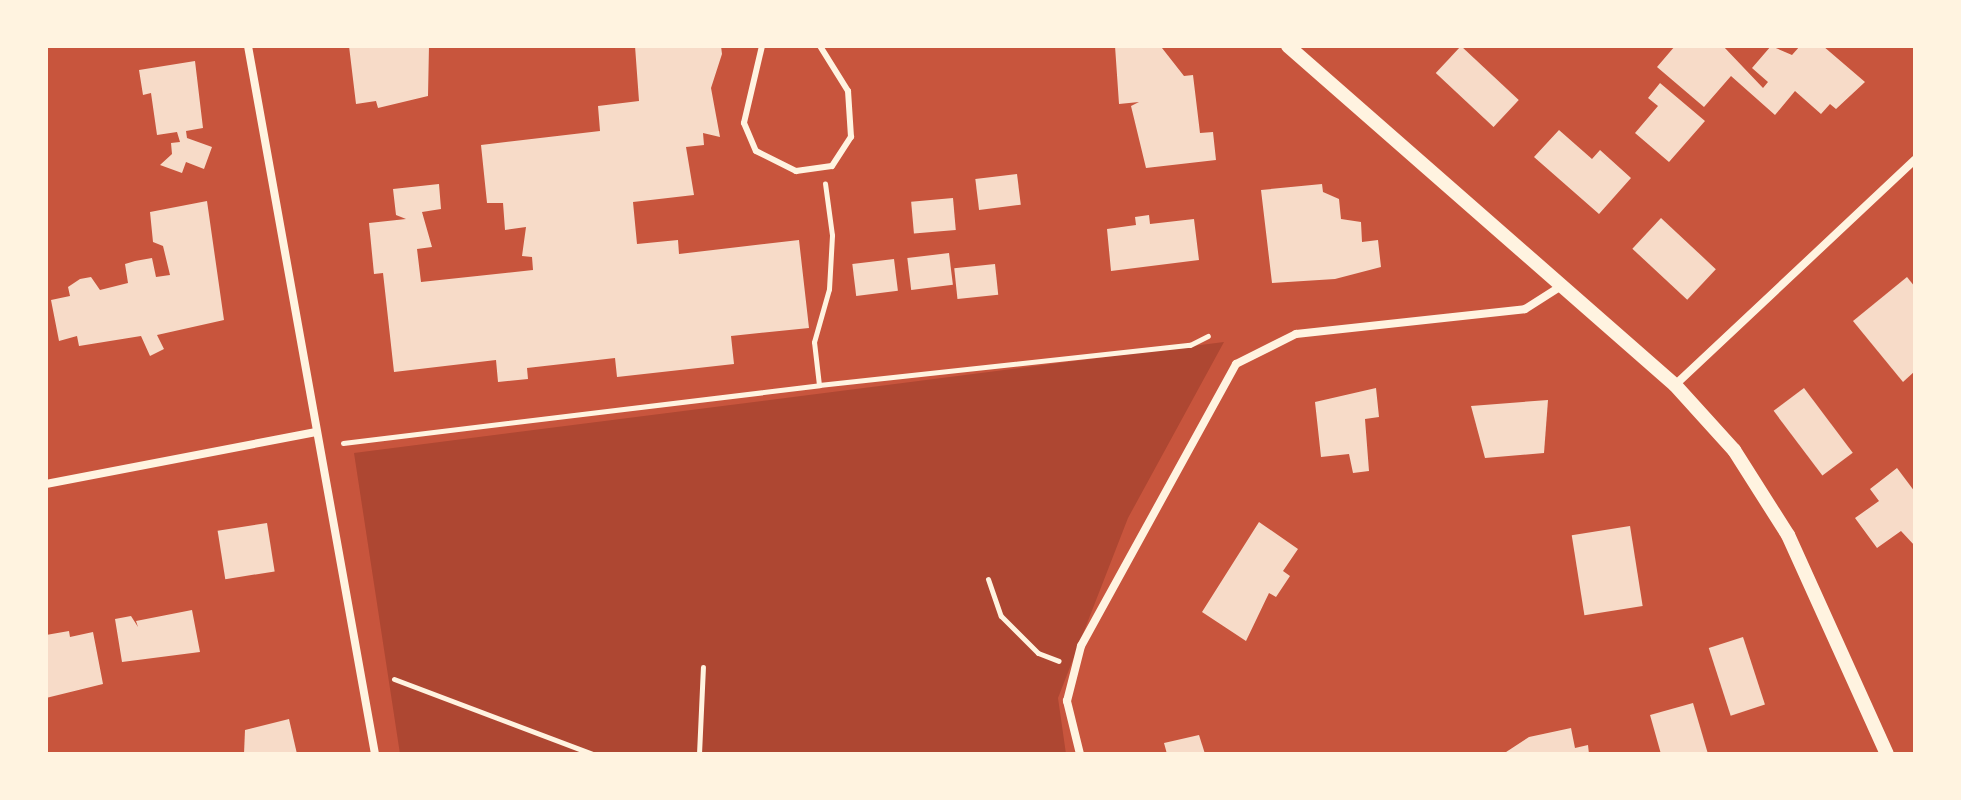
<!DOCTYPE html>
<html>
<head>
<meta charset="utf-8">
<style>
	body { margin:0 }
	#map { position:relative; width:1961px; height:800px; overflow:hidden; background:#c8553d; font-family:Jost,sans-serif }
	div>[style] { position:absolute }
	.green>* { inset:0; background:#ae4732 }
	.building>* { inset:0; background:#f7dbc8; transform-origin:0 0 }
	.path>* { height:5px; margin:-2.5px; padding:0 2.5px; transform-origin:2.5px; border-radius:2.5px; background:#fff3e0 }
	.service>* { height:6px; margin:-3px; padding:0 3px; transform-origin:3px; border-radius:3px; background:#fff3e0 }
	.minor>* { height:8px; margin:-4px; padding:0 4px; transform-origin:4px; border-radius:4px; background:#fff3e0 }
	.tertiary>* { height:14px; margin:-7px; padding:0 7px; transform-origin:7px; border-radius:7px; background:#fff3e0 }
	span { translate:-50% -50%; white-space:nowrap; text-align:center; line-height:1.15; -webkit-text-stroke:6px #fff3e0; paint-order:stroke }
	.frame { position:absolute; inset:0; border:48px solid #fff3e0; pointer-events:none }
</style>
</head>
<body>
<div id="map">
	<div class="green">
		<i style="clip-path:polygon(1224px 342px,1128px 518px,1058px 698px,1066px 754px,400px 754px,354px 453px)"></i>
	</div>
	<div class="building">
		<i style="clip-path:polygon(349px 46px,429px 46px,428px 96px,378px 108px,376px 101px,356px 104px)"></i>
		<i style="clip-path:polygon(635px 46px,721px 46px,722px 54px,711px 88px,720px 137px,703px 133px,704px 145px,686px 147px,694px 195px,633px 202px,637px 244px,678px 240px,679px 254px,799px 240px,809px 328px,731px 336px,734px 364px,617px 377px,615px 358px,527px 368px,528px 379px,498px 382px,496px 360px,394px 372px,383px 273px,374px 274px,369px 223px,406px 219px,396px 215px,393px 189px,439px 184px,441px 209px,422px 212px,432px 247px,417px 249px,421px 282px,533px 270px,532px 257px,522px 256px,526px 227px,505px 230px,503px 203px,487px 203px,481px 145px,600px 131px,598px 106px,639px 101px)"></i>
		<i style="clip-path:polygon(1115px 46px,1162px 48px,1184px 76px,1193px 75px,1200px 133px,1213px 132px,1216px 160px,1146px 168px,1131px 106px,1139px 102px,1119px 104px)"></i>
		<i style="left:1461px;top:46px;width:79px;height:37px;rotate:43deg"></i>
		<i style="clip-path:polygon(1675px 46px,1723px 46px,1763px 88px,1768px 82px,1752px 68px,1771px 46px,1792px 55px,1800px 46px,1823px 46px,1865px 82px,1836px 109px,1830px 104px,1821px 114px,1795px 91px,1775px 115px,1731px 76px,1704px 107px,1657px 67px)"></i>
		<i style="clip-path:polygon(195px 61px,203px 128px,186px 131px,187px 138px,212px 147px,204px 169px,186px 162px,182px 173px,160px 165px,172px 154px,171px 143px,180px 142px,177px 132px,157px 135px,151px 93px,143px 95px,139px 70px)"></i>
		<i style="clip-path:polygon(1660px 83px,1705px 121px,1669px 162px,1635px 133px,1658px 106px,1648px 98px)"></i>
		<i style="clip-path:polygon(1559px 130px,1592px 159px,1600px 150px,1631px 178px,1599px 214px,1534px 157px)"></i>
		<i style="left:1017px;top:174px;width:31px;height:42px;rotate:83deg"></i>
		<i style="clip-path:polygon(1322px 184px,1323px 192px,1339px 199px,1341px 219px,1361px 222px,1362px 242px,1378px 240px,1381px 267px,1335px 279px,1272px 283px,1261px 190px)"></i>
		<i style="left:953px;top:198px;width:32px;height:42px;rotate:85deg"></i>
		<i style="clip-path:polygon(207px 201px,224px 320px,157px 335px,164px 349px,150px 356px,141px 336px,79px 346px,77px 336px,59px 341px,51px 300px,70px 296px,68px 287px,80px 279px,91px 277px,100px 290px,128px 283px,125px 264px,135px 261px,152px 258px,156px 277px,170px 275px,163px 246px,153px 242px,150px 212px)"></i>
		<i style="clip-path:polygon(1149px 215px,1150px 224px,1194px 219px,1199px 260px,1111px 271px,1107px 229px,1136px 225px,1135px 217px)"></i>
		<i style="left:1661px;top:218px;width:75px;height:42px;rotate:43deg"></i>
		<i style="left:949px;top:253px;width:32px;height:42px;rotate:83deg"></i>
		<i style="left:894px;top:259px;width:32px;height:42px;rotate:83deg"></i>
		<i style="left:995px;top:264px;width:31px;height:41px;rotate:84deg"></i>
		<i style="clip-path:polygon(1907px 277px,1915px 287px,1915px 371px,1903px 382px,1853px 321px)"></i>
		<i style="clip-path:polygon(1376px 388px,1379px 417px,1365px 419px,1369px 471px,1353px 473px,1349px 454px,1321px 457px,1315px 402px)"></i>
		<i style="left:1804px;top:388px;width:81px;height:38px;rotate:53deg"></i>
		<i style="clip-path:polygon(1548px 400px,1544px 453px,1485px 458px,1471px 406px)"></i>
		<i style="clip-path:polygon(1897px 468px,1915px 492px,1915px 546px,1901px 531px,1877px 548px,1855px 518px,1879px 501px,1870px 489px)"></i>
		<i style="clip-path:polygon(1259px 522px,1298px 549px,1283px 571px,1290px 576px,1276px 597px,1269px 593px,1246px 641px,1202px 612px)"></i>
		<i style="left:267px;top:523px;width:49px;height:50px;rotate:81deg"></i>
		<i style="left:1630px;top:526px;width:81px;height:59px;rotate:81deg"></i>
		<i style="clip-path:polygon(192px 610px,200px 652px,122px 662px,115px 619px,131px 616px,138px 627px,136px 621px)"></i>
		<i style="clip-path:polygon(69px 631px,70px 637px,93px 632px,103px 684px,46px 698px,46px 635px)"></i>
		<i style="left:1743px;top:637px;width:71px;height:36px;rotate:72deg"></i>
		<i style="clip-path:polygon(1693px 703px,1708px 754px,1661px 754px,1650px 715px)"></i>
		<i style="clip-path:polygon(289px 719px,297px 754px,244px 754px,245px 730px)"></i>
		<i style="clip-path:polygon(1571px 728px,1575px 748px,1588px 745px,1589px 754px,1503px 754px,1529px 737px)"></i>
		<i style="clip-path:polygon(1199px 735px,1205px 754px,1167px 754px,1164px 743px)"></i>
	</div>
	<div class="path">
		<i style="left:819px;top:385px;width:373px;rotate:-6.2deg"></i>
		<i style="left:1190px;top:345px;width:20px;rotate:-27deg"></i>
		<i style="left:343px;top:443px;width:480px;rotate:-6.9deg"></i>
		<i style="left:819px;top:385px;width:43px;rotate:-96.6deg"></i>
		<i style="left:814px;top:342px;width:55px;rotate:-74.2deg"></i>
		<i style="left:829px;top:289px;width:54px;rotate:-86.8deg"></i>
		<i style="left:832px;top:235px;width:52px;rotate:-97.7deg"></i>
		<i style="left:988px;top:579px;width:39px;rotate:71deg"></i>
		<i style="left:1001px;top:616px;width:52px;rotate:45deg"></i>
		<i style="left:1038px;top:653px;width:22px;rotate:21deg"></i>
		<i style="left:394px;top:679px;width:212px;rotate:20.7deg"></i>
		<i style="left:699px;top:754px;width:87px;rotate:-87.4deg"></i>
	</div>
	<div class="service">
		<i style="left:762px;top:46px;width:79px;rotate:103.2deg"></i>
		<i style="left:744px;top:123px;width:30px;rotate:67deg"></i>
		<i style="left:756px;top:151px;width:45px;rotate:26.6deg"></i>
		<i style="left:796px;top:171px;width:36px;rotate:-8deg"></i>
		<i style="left:832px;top:166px;width:35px;rotate:-57deg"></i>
		<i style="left:851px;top:137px;width:46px;rotate:-93.7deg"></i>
		<i style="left:848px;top:91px;width:53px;rotate:-121.9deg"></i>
	</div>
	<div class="minor">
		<i style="left:248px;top:46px;width:719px;rotate:79.83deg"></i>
		<i style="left:1675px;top:385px;width:329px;rotate:-43.2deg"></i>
		<i style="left:46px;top:484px;width:275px;rotate:-10.9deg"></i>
		<i style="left:1080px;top:754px;width:55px;rotate:-103.8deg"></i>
		<i style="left:1067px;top:701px;width:57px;rotate:-75.7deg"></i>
		<i style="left:1081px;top:646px;width:322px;rotate:-61.2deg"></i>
		<i style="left:1236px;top:364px;width:67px;rotate:-26.6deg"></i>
		<i style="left:1296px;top:334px;width:230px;rotate:-6.2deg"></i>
		<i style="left:1525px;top:309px;width:45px;rotate:-32.3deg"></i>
	</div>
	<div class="tertiary">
		<i style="left:1288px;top:46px;width:514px;rotate:41.22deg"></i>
		<i style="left:1675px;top:385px;width:88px;rotate:47.8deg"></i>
		<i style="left:1734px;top:450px;width:101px;rotate:57.6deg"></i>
		<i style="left:1788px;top:535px;width:240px;rotate:65.7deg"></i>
	</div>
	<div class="frame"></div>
</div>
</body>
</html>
